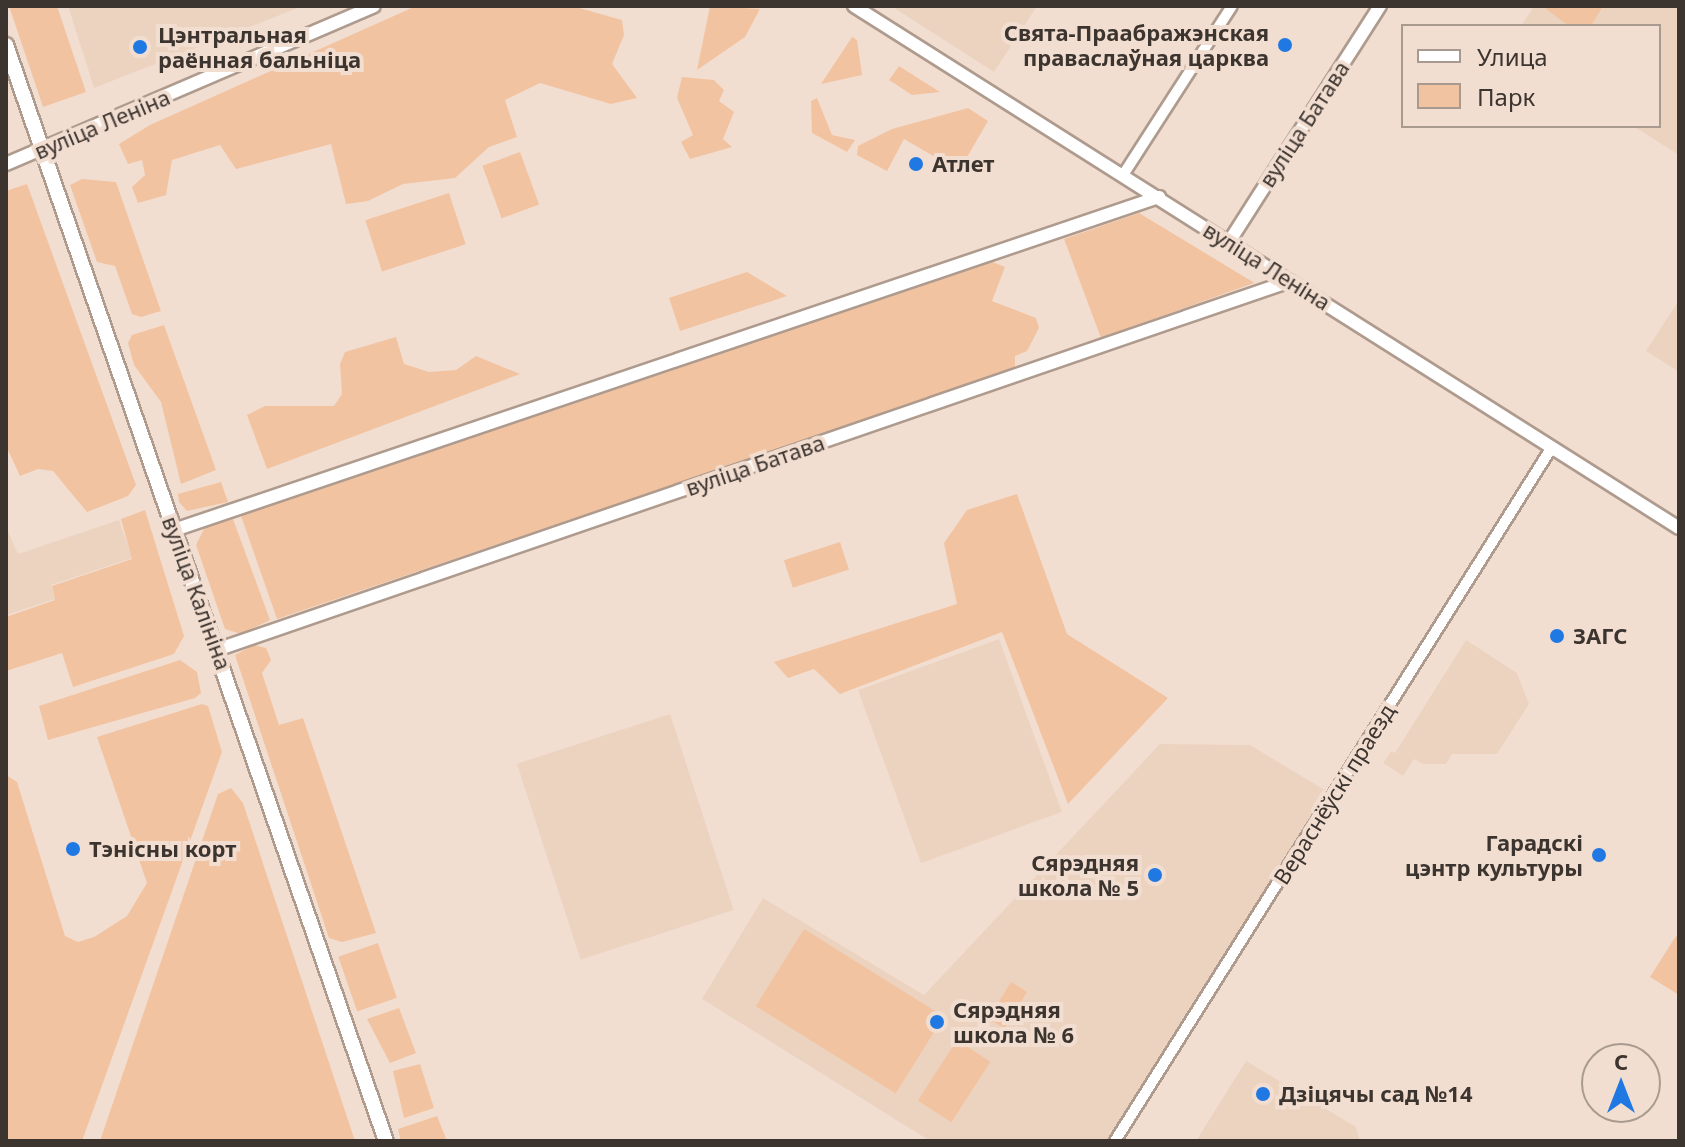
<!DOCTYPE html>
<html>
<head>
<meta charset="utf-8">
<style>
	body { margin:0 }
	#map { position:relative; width:1685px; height:1147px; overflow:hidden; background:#f2ded1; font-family:"Noto Sans",sans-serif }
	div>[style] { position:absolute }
	.built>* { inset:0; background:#ecd3c0; transform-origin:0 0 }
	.green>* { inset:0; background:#f2c3a1; transform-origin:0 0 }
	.roads { filter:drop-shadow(2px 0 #ae9b8e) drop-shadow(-2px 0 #ae9b8e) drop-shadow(0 2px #ae9b8e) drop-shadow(0 -2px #ae9b8e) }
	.minor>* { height:10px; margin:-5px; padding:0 5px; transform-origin:5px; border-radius:5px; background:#fff }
	.tertiary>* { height:12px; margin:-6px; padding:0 6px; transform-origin:6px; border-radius:6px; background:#fff }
	.secondary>* { height:14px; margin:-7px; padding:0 7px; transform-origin:7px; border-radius:7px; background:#fff }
	.dots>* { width:22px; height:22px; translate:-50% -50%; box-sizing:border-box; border:4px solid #f2ded1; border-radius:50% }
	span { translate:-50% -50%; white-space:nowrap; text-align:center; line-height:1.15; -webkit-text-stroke:8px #f2ded1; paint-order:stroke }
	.poi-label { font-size:22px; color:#3c342f; font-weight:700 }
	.right { translate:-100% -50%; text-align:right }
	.left { translate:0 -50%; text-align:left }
	.street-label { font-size:22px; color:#3c342f }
	.frame { position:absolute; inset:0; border:8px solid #3c342f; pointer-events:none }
	.legend { position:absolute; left:1401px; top:24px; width:260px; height:104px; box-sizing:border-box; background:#f2ded1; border:2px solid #a99a90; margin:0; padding:10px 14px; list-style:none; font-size:24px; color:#3c342f }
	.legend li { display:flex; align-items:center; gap:16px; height:40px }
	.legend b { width:40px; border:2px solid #a99a90 }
	.north { position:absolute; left:1581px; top:1043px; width:80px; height:80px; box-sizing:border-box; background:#f2ded1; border:2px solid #a99a90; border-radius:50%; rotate:0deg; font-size:22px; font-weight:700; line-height:32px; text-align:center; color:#3c342f }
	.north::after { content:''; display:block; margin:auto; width:28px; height:36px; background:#2079e3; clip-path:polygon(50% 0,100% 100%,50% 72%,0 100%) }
</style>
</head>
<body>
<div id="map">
	<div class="built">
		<i style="clip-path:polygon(68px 6px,303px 6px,94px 88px)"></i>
		<i style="clip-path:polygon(891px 6px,1037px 6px,994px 72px)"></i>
		<i style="clip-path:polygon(1534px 6px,1679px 6px,1679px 155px,1633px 126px,1659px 126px,1659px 26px,1521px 26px)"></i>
		<i style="clip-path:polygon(1679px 300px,1679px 372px,1646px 351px)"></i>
		<i style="clip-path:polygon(119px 520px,132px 558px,51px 585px,55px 599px,6px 615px,6px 527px,18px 554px)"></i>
		<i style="left:999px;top:639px;width:184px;height:150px;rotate:70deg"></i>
		<i style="clip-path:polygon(1466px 640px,1517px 673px,1529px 704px,1497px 754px,1452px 754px,1446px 764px,1423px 764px,1414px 759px,1403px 776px,1383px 763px,1391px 751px,1395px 753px)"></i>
		<i style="left:670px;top:714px;width:206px;height:161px;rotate:72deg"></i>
		<i style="clip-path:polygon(1160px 744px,1250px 745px,1328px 792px,1109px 1141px,930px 1141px,702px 999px,763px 898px,924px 995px)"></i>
		<i style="clip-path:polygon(1246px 1061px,1356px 1127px,1360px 1141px,1196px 1141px)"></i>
	</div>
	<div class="green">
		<i style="clip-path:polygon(9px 6px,57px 6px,86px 92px,43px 107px)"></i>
		<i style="clip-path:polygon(416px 6px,572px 6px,622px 20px,624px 35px,612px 64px,637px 98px,611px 104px,540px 83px,505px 100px,517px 137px,489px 147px,455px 178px,403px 184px,368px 201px,346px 204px,331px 144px,236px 169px,220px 145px,172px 160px,166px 195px,138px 203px,132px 187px,145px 175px,142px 160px,128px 164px,119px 144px,150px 125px)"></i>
		<i style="clip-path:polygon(710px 6px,760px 9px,745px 37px,697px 70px)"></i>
		<i style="clip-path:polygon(1542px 6px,1603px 6px,1591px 26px,1569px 26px)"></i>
		<i style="clip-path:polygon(852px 37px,857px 40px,862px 75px,821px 84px)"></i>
		<i style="clip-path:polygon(899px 66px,940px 92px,912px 95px,889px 80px)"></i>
		<i style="clip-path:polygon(682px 77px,714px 80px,724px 90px,719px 101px,734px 112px,723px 139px,732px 147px,690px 159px,681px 142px,693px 135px,677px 98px)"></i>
		<i style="clip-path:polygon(817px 98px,832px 135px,855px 140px,847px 152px,812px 133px,811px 101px)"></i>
		<i style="clip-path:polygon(968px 108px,988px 121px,959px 171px,904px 139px,887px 171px,857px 155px,858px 146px,892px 129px)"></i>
		<i style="left:520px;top:152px;width:56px;height:40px;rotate:70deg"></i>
		<i style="clip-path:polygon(82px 179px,116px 182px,161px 311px,141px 317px,132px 314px,115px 266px,97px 262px,70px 185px)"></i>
		<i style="clip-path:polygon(27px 184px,136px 485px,128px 496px,87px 512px,53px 471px,38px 469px,20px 476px,6px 446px,6px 191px)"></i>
		<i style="left:449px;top:193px;width:54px;height:88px;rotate:72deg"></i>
		<i style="clip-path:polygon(1139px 213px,1253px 282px,1254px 283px,1101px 338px,1064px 239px)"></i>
		<i style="clip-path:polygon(985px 259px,1005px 267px,992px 301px,1036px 318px,1039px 328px,1027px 351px,1015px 356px,1015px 369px,277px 619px,240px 513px)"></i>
		<i style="clip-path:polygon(747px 272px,787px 296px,680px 331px,669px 298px)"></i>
		<i style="clip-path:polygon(164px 325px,216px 470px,181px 484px,161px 402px,134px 365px,128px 343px,132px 335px)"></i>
		<i style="clip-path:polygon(396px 337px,404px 364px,429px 372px,456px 370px,476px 356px,520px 374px,267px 469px,247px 415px,265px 406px,334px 406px,342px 394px,340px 364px,345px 352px)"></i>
		<i style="clip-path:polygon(221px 482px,228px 502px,187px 511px,179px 502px,178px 494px)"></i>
		<i style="clip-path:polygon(1017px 494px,1067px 634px,1168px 698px,1068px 804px,1002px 632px,840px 694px,814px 669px,788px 678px,774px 662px,957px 604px,944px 543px,967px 510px)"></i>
		<i style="clip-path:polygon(145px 510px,184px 636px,174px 654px,73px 687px,62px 653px,6px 671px,6px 617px,55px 600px,52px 586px,132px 559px,121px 519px)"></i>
		<i style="clip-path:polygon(233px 519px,270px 620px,241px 634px,225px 629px,196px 545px,205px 527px)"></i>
		<i style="left:840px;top:542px;width:29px;height:59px;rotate:72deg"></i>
		<i style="clip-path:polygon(254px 645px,266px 648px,271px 660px,262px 673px,279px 725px,303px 718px,376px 933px,342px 942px,329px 938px,235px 655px)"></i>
		<i style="clip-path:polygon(180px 660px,197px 672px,201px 693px,195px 698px,48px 740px,39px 706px)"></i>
		<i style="clip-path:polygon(202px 704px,208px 706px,222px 752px,82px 1141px,6px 1141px,6px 775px,17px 782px,65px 936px,78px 942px,94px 937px,127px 916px,147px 883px,97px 737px)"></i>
		<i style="clip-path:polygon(231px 788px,243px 803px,355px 1141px,100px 1141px,218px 794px)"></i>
		<i style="left:804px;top:929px;width:165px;height:91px;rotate:32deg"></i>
		<i style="clip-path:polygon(1676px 936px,1679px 938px,1679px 995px,1650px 977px)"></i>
		<i style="left:378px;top:943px;width:58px;height:42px;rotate:71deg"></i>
		<i style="left:1011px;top:982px;width:19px;height:43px;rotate:32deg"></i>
		<i style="clip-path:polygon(399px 1008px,416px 1053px,390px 1063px,367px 1019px)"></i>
		<i style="left:957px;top:1040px;width:40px;height:72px;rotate:33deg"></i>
		<i style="clip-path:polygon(420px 1064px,434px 1108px,404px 1118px,393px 1071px)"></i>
		<i style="clip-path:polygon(437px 1116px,447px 1141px,401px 1141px,398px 1129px)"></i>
	</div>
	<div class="roads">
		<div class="minor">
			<i style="left:1123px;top:175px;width:201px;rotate:-57.2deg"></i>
			<i style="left:1115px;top:1141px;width:820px;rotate:-57.8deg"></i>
		</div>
		<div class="tertiary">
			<i style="left:854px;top:6px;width:976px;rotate:32.32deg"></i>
			<i style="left:6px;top:164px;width:400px;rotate:-23.2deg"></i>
			<i style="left:1229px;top:242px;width:280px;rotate:-57.4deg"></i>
			<i style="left:174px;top:530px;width:1040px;rotate:-18.68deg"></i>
			<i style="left:219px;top:649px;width:1132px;rotate:-18.96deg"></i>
		</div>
		<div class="secondary">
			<i style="left:6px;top:45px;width:1160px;rotate:70.88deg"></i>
		</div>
	</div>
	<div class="dots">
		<i style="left:1285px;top:45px;background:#2079e3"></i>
		<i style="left:140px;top:47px;background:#2079e3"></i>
		<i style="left:916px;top:164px;background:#2079e3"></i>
		<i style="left:1557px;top:636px;background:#2079e3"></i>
		<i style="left:73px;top:849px;background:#2079e3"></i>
		<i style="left:1599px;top:855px;background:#2079e3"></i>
		<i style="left:1155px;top:875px;background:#2079e3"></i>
		<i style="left:937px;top:1022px;background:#2079e3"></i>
		<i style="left:1263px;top:1094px;background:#2079e3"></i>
	</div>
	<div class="poi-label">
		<span class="right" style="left:1269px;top:45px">Свята-Праабражэнская<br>праваслаўная царква</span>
		<span class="left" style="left:158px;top:47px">Цэнтральная<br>раённая бальніца</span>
		<span class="left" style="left:932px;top:164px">Атлет</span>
		<span class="left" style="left:1573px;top:636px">ЗАГС</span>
		<span class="right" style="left:1583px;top:855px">Гарадскі<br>цэнтр культуры</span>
		<span class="left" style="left:89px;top:849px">Тэнісны корт</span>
		<span class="right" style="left:1139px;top:875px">Сярэдняя<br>школа № 5</span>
		<span class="left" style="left:953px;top:1022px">Сярэдняя<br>школа № 6</span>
		<span class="left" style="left:1279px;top:1094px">Дзіцячы сад №14</span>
	</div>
	<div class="street-label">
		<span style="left:102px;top:124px;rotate:-23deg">вуліца Леніна</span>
		<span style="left:1304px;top:124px;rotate:-57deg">вуліца Батава</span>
		<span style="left:1267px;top:266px;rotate:32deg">вуліца Леніна</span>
		<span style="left:755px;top:465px;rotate:-19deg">вуліца Батава</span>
		<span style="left:197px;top:593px;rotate:70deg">вуліца Калініна</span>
		<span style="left:1334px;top:794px;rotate:-58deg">Вераснёўскі праезд</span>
	</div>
	<div class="frame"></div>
	<ul class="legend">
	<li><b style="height:10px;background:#fff"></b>Улица</li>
	<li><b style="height:22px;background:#f2c3a1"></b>Парк</li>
	</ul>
	<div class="north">С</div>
</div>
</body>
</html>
